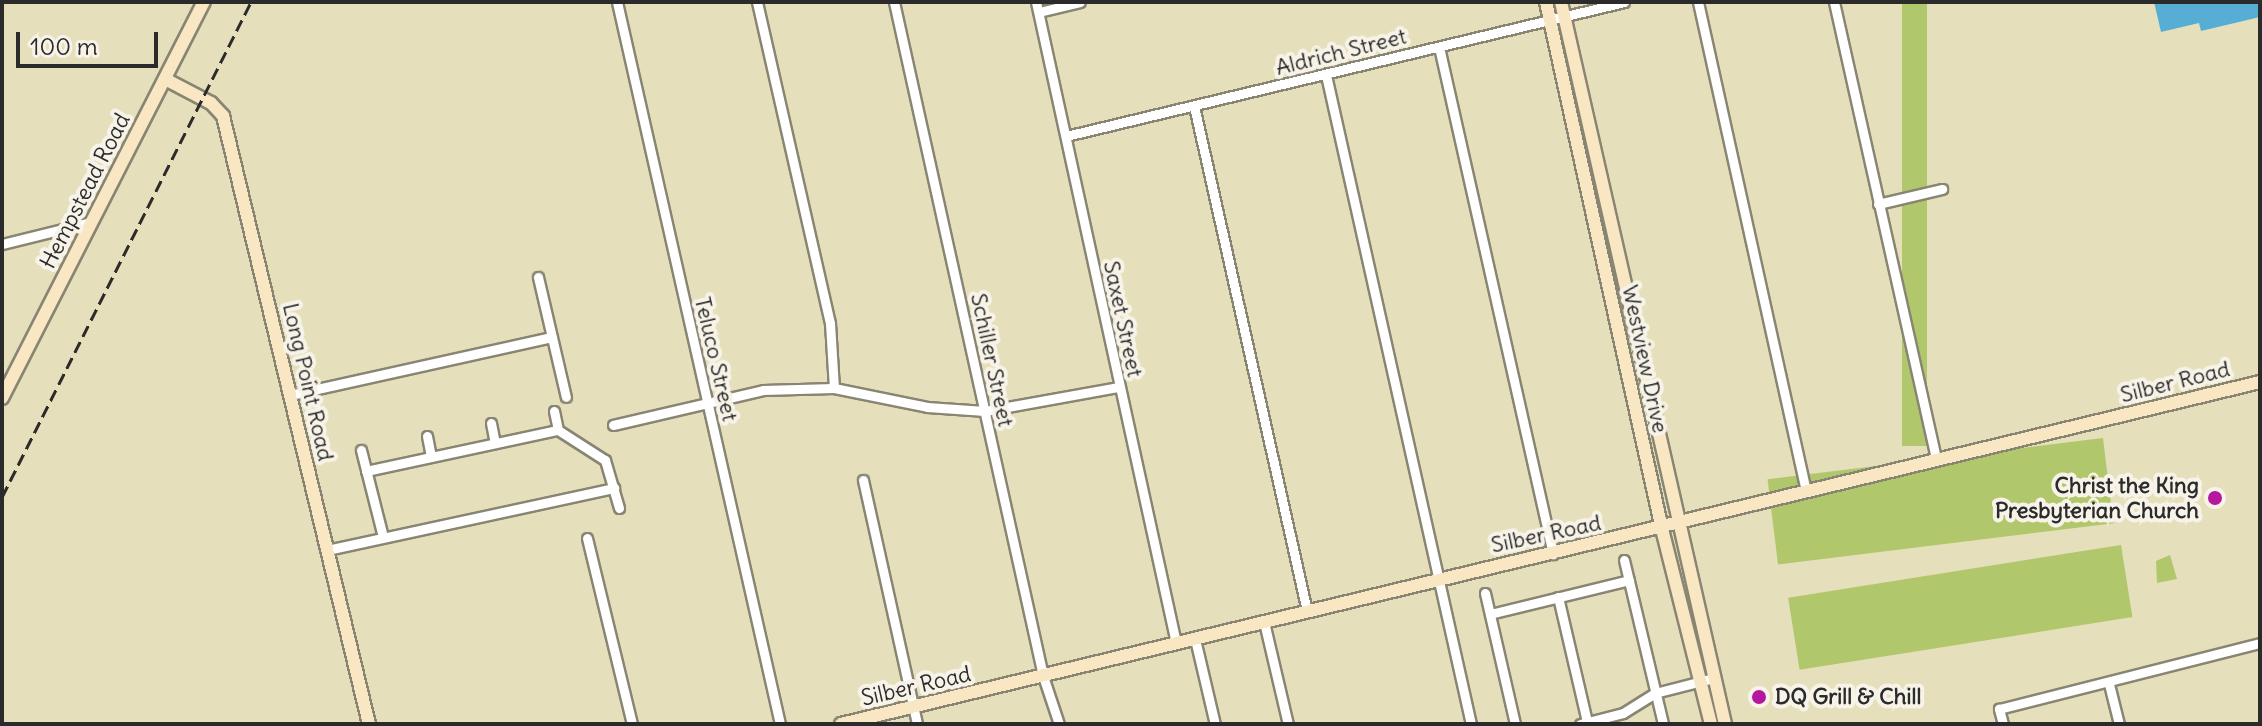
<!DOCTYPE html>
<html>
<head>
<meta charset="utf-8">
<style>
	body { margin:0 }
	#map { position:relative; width:2262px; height:726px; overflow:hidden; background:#e6dfbb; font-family:Delius,sans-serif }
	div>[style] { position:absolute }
	.green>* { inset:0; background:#b1c76c; transform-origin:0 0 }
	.water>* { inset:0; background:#57aed4 }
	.roads { filter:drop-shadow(2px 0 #888573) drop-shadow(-2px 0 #888573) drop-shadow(0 2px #888573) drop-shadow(0 -2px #888573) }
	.street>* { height:9px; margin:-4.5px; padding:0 4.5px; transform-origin:4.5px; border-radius:4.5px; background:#fff }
	.secondary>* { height:12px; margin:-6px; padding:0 6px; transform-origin:6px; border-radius:6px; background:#f9e7c3 }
	.rail>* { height:3px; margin-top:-1.5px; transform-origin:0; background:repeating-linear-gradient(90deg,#2b2b2b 0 12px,transparent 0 18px) }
	.dots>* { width:22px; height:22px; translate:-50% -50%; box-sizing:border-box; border:4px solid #f7f3e8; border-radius:50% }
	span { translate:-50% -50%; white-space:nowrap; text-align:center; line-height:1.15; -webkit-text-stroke:8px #f7f3e8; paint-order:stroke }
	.street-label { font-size:22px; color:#2b2b2b }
	.poi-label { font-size:22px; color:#2b2b2b; font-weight:700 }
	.right { translate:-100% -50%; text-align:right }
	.left { translate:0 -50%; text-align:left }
	.frame { position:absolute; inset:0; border:4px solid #2b2b2b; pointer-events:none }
	.scale { position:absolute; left:16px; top:32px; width:142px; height:36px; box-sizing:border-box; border:4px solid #2b2b2b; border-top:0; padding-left:10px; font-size:24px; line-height:28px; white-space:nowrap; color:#2b2b2b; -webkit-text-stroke:6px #f7f3e8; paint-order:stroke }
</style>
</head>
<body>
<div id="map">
	<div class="green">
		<i style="left:1902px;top:2px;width:25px;height:444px"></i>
		<i style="left:2103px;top:438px;width:86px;height:338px;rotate:83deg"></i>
		<i style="left:2121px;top:545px;width:73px;height:337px;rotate:81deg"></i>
		<i style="clip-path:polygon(2170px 555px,2177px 579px,2157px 583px,2156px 561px)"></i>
	</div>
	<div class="water">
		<i style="clip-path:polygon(2154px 2px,2260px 2px,2260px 17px,2201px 31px,2199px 23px,2161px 32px)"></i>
	</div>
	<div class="roads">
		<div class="street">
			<i style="left:617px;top:2px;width:740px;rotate:77.28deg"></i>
			<i style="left:757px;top:2px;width:329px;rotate:77.2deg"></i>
			<i style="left:830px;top:323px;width:65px;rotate:86.5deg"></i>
			<i style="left:894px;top:2px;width:690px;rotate:77.53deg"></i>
			<i style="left:1043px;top:676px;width:51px;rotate:71.6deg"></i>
			<i style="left:1036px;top:2px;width:656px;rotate:77.68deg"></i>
			<i style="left:1698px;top:2px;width:501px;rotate:77.55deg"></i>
			<i style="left:1834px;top:2px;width:466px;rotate:77.4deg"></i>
			<i style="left:1039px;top:12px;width:42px;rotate:-13.7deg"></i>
			<i style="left:1439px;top:47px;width:520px;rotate:77.33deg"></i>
			<i style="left:1326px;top:75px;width:665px;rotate:77.41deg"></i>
			<i style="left:1194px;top:106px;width:517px;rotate:77.39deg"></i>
			<i style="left:1066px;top:136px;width:574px;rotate:-13.5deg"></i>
			<i style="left:1878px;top:204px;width:66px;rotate:-13.2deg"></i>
			<i style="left:2px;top:244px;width:92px;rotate:-13.9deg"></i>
			<i style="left:538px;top:277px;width:123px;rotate:76.9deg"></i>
			<i style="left:290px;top:395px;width:268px;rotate:-12.5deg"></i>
			<i style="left:554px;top:411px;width:19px;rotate:78deg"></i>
			<i style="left:491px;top:423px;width:20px;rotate:79deg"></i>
			<i style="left:613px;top:425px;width:154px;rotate:-13.1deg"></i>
			<i style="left:763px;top:390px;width:71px;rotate:-1.6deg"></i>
			<i style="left:834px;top:388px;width:95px;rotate:11.5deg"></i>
			<i style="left:927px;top:407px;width:58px;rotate:3.9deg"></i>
			<i style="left:985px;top:411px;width:136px;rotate:-10.2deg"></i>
			<i style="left:427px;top:436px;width:21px;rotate:79deg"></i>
			<i style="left:361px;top:450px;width:90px;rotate:75.8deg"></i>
			<i style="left:366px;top:471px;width:196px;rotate:-12.1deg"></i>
			<i style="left:558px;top:430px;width:56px;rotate:32.6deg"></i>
			<i style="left:605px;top:460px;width:50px;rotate:73.7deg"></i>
			<i style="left:863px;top:480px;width:250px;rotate:77.5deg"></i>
			<i style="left:587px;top:538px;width:191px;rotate:76.4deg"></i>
			<i style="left:327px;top:550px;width:294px;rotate:-12.2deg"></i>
			<i style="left:1624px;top:560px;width:169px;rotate:76.6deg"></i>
			<i style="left:1485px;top:593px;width:134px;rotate:77.1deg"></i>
			<i style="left:1558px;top:597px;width:128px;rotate:76.9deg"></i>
			<i style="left:1490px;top:614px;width:143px;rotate:-13.7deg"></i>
			<i style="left:1264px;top:622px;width:105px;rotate:76.8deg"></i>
			<i style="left:1195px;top:639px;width:87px;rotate:76.8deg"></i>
			<i style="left:2109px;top:684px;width:41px;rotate:76deg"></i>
			<i style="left:1580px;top:724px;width:44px;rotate:-14.3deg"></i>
			<i style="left:1623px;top:713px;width:38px;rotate:-32deg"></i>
			<i style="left:1655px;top:693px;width:61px;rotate:-14.3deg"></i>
			<i style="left:2003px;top:724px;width:16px;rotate:-105deg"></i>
			<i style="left:1999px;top:709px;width:269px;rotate:-14.2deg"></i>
		</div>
		<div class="secondary">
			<i style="left:1546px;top:2px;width:540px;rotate:77.59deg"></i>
			<i style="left:1662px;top:529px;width:201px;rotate:75.9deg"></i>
			<i style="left:1561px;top:2px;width:740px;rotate:77.2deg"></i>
			<i style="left:165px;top:79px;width:52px;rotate:27.6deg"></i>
			<i style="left:211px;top:103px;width:18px;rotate:47deg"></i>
			<i style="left:223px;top:116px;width:625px;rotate:76.5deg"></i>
			<i style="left:2px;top:398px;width:445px;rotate:-63deg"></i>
			<i style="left:841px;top:724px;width:1460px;rotate:-13.55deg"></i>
		</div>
	</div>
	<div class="rail">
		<i style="left:2px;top:497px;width:554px;rotate:-63.3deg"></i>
	</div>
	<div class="dots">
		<i style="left:2215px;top:498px;background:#b5179e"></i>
		<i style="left:1759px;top:697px;background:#b5179e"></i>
	</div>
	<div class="street-label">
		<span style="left:1341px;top:52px;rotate:-14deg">Aldrich Street</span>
		<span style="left:85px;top:191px;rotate:-63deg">Hempstead Road</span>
		<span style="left:1123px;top:319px;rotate:78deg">Saxet Street</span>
		<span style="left:716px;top:359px;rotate:77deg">Teluco Street</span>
		<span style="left:1645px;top:359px;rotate:78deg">Westview Drive</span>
		<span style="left:992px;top:360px;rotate:78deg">Schiller Street</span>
		<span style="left:308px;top:382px;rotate:77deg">Long Point Road</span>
		<span style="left:2175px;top:382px;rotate:-14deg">Silber Road</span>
		<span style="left:1546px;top:534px;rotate:-12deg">Silber Road</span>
		<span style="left:916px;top:686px;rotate:-13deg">Silber Road</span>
	</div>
	<div class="poi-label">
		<span class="right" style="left:2199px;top:498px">Christ the King<br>Presbyterian Church</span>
		<span class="left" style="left:1775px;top:697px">DQ Grill &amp; Chill</span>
	</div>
	<div class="frame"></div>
	<div class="scale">100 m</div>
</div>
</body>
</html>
